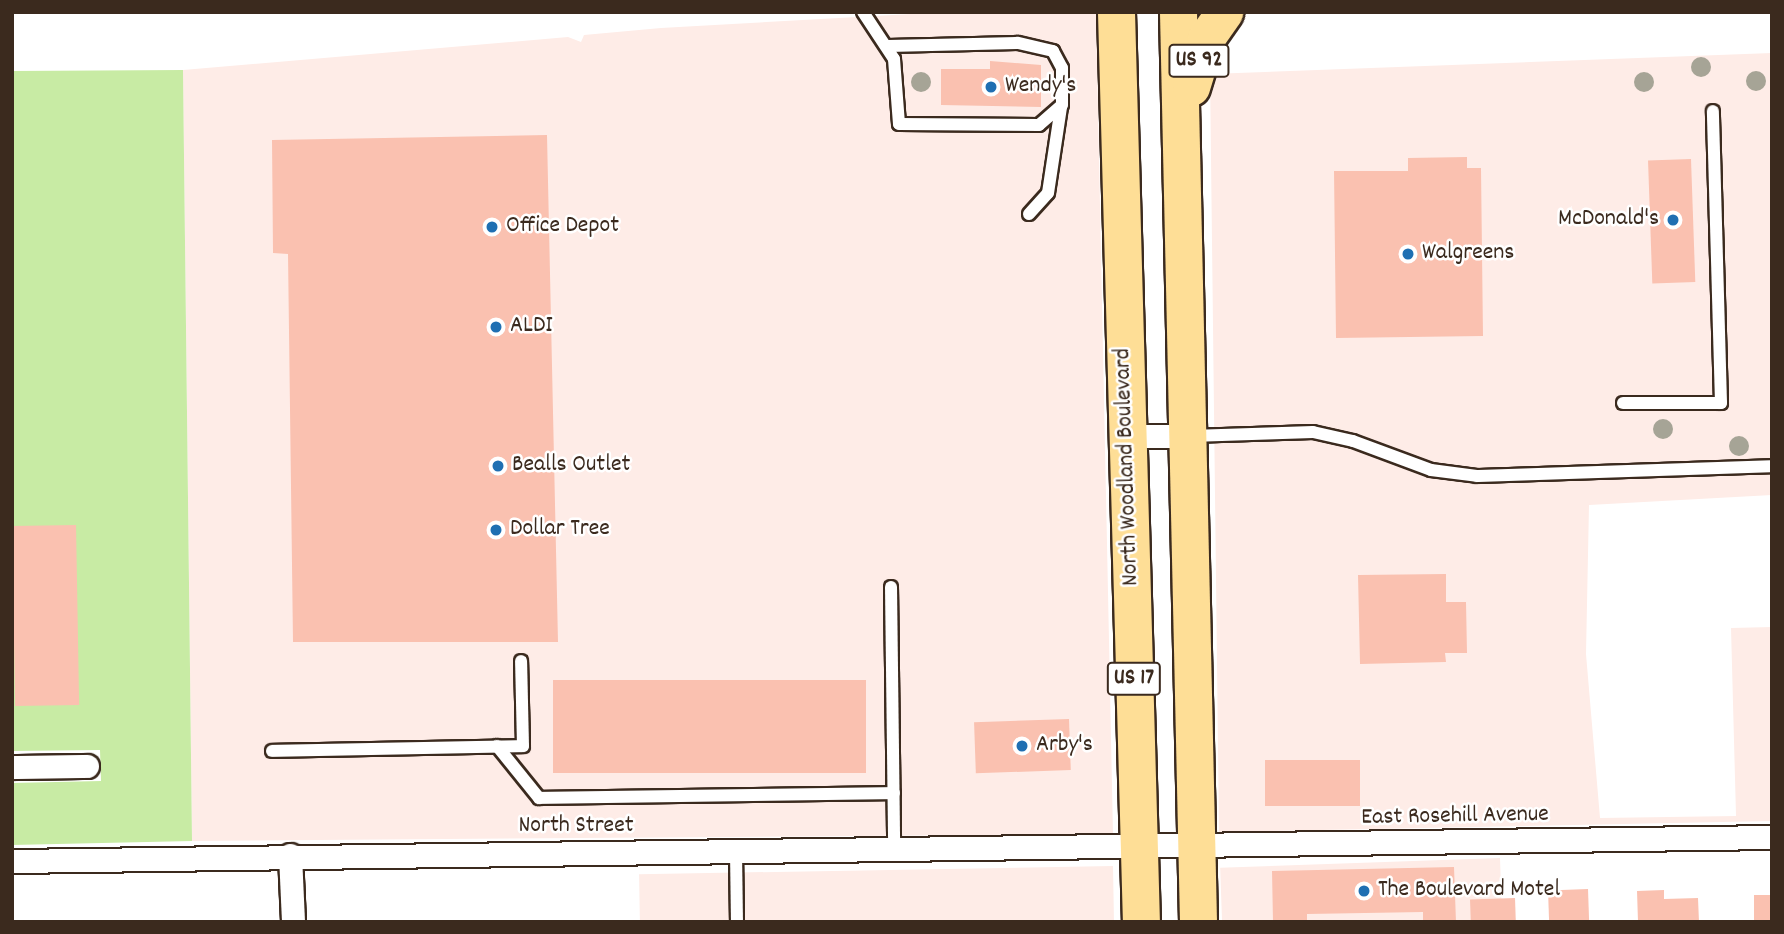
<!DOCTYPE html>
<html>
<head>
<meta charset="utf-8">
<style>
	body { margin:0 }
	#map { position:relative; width:1784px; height:934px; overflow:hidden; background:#fff; font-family:Dekko,sans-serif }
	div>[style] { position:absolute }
	.built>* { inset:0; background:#feece7; transform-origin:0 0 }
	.green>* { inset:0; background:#c8eba4 }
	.building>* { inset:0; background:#fac1b0; transform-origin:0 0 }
	.roads { filter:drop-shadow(2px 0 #3b2a1e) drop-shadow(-2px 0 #3b2a1e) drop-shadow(0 2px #3b2a1e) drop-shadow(0 -2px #3b2a1e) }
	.lane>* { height:12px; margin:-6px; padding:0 6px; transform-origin:6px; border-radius:6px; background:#fff }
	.street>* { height:23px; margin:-11.5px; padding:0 11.5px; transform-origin:11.5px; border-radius:11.5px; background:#fff }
	.primary>* { height:37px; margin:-18.5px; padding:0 18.5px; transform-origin:18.5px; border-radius:18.5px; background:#fede96 }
	.trees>* { width:20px; height:20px; margin:-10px; border-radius:50%; background:#a6a496 }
	.dots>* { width:19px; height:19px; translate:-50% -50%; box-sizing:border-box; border:4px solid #fff; border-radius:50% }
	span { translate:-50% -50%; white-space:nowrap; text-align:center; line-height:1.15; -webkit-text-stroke:5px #fff; paint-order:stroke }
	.shield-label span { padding:2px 5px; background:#fff; border:2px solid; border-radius:5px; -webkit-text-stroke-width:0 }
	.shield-label { font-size:23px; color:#3b2a1e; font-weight:700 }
	.poi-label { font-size:24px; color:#3b2a1e }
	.left { translate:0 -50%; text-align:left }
	.right { translate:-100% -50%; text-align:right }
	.street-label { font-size:24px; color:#3b2a1e }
	.frame { position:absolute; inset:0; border:14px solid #3b2a1e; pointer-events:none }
</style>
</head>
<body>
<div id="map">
	<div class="built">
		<i style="clip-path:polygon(947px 12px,1096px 12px,1113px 834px,192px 841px,183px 70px,568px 37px,581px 42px,584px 35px,661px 28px)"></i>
		<i style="clip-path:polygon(1772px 53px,1772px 495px,1589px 505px,1586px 654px,1600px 818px,1736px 816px,1731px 628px,1772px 627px,1772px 821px,1219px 832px,1210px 74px)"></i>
		<i style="left:1500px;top:858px;width:64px;height:280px;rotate:88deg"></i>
		<i style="left:1113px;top:866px;width:56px;height:474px;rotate:89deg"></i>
	</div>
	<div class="green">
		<i style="clip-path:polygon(183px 70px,192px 841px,12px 845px,12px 783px,101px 781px,100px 750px,12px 751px,12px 71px)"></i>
	</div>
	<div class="building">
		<i style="clip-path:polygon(990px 61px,1041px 65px,1041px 107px,941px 105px,941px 69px,990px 69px)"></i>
		<i style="clip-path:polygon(547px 135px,558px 642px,293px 642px,288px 254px,273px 253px,272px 140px)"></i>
		<i style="clip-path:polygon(1467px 157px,1467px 168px,1481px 168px,1483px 336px,1336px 338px,1334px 171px,1408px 171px,1408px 158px)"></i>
		<i style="left:1691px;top:159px;width:123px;height:43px;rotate:88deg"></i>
		<i style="left:76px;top:525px;width:180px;height:64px;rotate:89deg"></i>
		<i style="clip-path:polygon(1446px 574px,1446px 602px,1466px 602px,1467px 653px,1445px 653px,1446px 662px,1360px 664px,1358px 575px)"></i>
		<i style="left:866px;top:680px;width:93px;height:313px;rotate:90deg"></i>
		<i style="left:1069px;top:719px;width:51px;height:95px;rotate:88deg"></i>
		<i style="left:1265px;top:760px;width:95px;height:46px"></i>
		<i style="clip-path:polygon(1454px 867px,1456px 922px,1423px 922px,1423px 912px,1307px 914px,1307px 922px,1273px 922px,1272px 871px)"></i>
		<i style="left:1588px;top:889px;width:33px;height:40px;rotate:88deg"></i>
		<i style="clip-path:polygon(1664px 890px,1664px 899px,1698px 898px,1699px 922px,1638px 922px,1637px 891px)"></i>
		<i style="left:1754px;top:895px;width:18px;height:27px"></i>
		<i style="left:1515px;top:898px;width:24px;height:45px;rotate:88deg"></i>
	</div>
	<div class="roads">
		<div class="lane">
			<i style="left:863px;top:12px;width:56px;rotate:56.6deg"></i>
			<i style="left:894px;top:59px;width:65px;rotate:85.6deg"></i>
			<i style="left:899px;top:124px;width:140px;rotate:0.4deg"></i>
			<i style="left:1039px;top:125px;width:30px;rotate:-41deg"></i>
			<i style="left:1062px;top:105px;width:37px;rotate:-90deg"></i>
			<i style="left:1062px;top:68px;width:19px;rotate:-118deg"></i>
			<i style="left:1053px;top:51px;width:37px;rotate:-167deg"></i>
			<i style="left:1017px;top:43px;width:129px;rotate:178.7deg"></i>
			<i style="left:1029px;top:214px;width:28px;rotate:-48deg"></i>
			<i style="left:1048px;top:193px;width:87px;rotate:-81.4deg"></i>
			<i style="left:1623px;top:403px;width:98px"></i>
			<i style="left:1721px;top:403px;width:292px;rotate:-91.6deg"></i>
			<i style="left:1191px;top:436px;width:122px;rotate:-1.9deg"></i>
			<i style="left:1313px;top:432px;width:41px;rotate:12.7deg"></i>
			<i style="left:1353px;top:441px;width:83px;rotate:20.4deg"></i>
			<i style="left:1431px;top:470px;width:46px;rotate:7.4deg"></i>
			<i style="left:1477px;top:476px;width:295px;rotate:-1.9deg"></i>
			<i style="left:891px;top:587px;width:264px;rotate:89.3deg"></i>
			<i style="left:497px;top:746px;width:67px;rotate:51.1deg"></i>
			<i style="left:539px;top:798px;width:355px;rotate:-0.8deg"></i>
			<i style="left:272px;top:751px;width:251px;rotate:-1.1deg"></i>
			<i style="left:523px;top:746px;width:85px;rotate:-91.3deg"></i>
			<i style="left:736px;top:852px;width:70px;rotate:89.2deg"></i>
		</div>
		<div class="street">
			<i style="left:1127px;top:436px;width:60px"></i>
			<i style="left:12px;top:767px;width:75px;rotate:-0.8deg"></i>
			<i style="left:290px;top:855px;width:67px;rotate:87.4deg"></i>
			<i style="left:12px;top:861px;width:1760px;rotate:-0.78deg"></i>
		</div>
		<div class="primary">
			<i style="left:1116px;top:12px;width:910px;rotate:88.43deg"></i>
			<i style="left:1178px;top:12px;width:910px;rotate:88.74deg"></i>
			<i style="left:1191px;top:87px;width:51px;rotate:-73deg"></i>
			<i style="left:1206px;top:38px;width:32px;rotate:-55deg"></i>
		</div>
	</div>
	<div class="trees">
		<i style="left:1701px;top:67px"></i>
		<i style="left:1756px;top:81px"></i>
		<i style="left:921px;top:82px"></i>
		<i style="left:1644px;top:82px"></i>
		<i style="left:1663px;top:429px"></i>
		<i style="left:1739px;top:446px"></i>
	</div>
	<div class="dots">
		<i style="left:991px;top:87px;background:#1f6fb2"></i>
		<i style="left:1673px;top:220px;background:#1f6fb2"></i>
		<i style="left:492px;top:227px;background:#1f6fb2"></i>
		<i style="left:1408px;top:254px;background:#1f6fb2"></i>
		<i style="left:496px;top:327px;background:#1f6fb2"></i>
		<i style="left:498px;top:466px;background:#1f6fb2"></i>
		<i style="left:496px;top:530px;background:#1f6fb2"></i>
		<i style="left:1022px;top:746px;background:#1f6fb2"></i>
		<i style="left:1364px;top:891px;background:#1f6fb2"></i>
	</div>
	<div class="shield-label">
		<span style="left:1199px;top:61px">US 92</span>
		<span style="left:1134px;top:679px">US 17</span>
	</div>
	<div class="poi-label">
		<span class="left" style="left:1005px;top:87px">Wendy's</span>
		<span class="right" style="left:1659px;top:220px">McDonald's</span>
		<span class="left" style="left:506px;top:227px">Office Depot</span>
		<span class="left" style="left:1422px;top:254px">Walgreens</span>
		<span class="left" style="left:510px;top:327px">ALDI</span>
		<span class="left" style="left:512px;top:466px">Bealls Outlet</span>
		<span class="left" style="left:510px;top:530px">Dollar Tree</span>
		<span class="left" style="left:1036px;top:746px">Arby's</span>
		<span class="left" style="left:1378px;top:891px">The Boulevard Motel</span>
	</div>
	<div class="street-label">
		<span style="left:1128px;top:467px;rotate:-92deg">North Woodland Boulevard</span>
		<span style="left:1455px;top:817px;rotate:-1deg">East Rosehill Avenue</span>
		<span style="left:576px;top:827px">North Street</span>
	</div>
	<div class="frame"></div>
</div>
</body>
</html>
